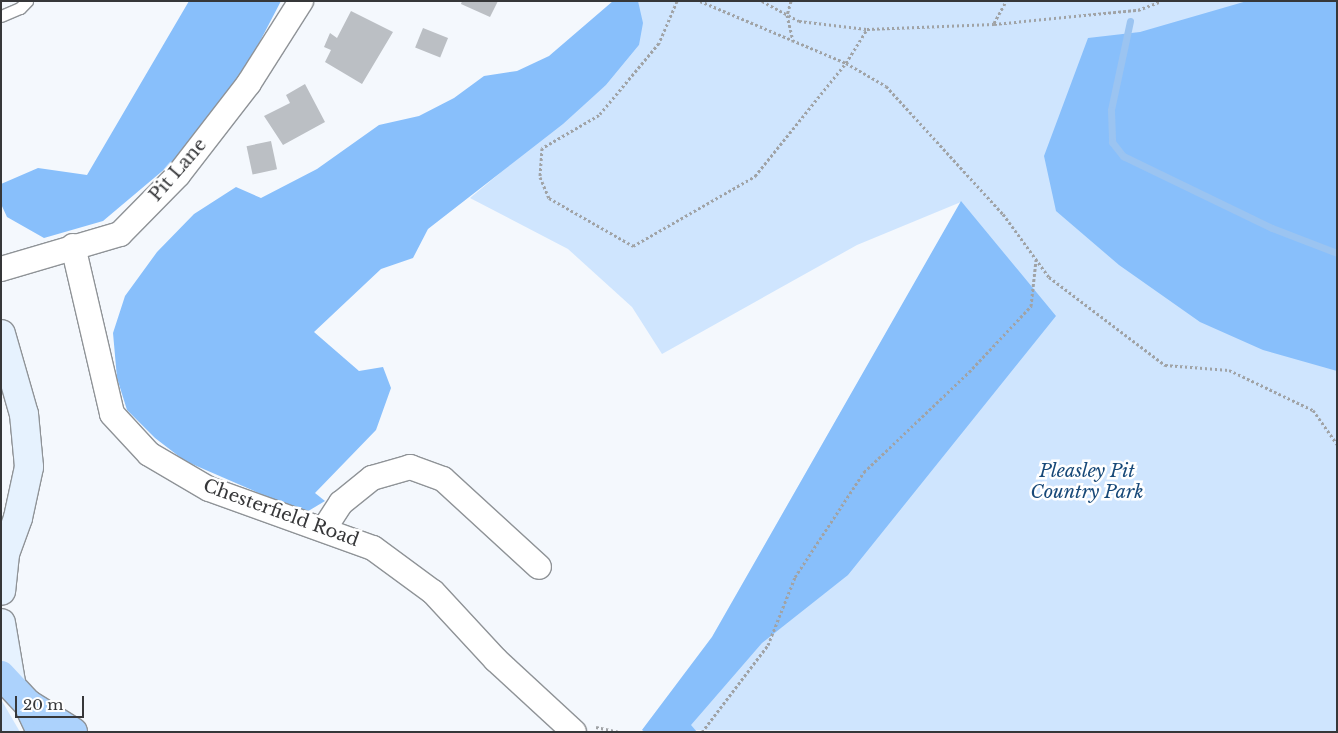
<!DOCTYPE html>
<html>
<head>
<meta charset="utf-8">
<style>
	body { margin:0 }
	#map { position:relative; width:1338px; height:733px; overflow:hidden; background:#f4f8fd; font-family:"Libre Baskerville",serif }
	div>[style] { position:absolute }
	.green>* { inset:0; background:#cfe5fe }
	.forest>* { inset:0; background:#88bffb }
	.stream>* { height:7px; margin:-3.5px; padding:0 3.5px; transform-origin:3.5px; border-radius:3.5px; background:#9bc4f1 }
	.building>* { inset:0; background:#bbbfc4; transform-origin:0 0 }
	.path>* { height:3px; margin-top:-1.5px; transform-origin:0; background:repeating-linear-gradient(90deg,#a0a3a6 0 2.5px,transparent 0 5px) }
	.roads { filter:drop-shadow(1px 0 #8f9397) drop-shadow(-1px 0 #8f9397) drop-shadow(0 1px #8f9397) drop-shadow(0 -1px #8f9397) }
	.lane>* { height:11px; margin:-5.5px; padding:0 5.5px; transform-origin:5.5px; border-radius:5.5px; background:#fff }
	.street>* { height:24px; margin:-12px; padding:0 12px; transform-origin:12px; border-radius:12px; background:#fff }
	.secondary>* { height:28px; margin:-14px; padding:0 14px; transform-origin:14px; border-radius:14px; background:#e6f2fe }
	.highway>* { height:28px; margin:-14px; padding:0 14px; transform-origin:14px; border-radius:14px; background:#acd2fc }
	span { translate:-50% -50%; white-space:nowrap; text-align:center; line-height:1.15; -webkit-text-stroke:5px #fff; paint-order:stroke }
	.street-label { font-size:18px; color:#363739 }
	.park-label { font-size:18px; color:#184978; font-style:italic }
	.frame { position:absolute; inset:0; border:2px solid #363739; pointer-events:none }
	.scale { position:absolute; left:15px; top:696px; width:69px; height:22px; box-sizing:border-box; border:2px solid #363739; border-top:0; padding-left:6px; font-size:15px; line-height:18px; white-space:nowrap; color:#363739; -webkit-text-stroke:4px #fff; paint-order:stroke }
</style>
</head>
<body>
<div id="map">
	<div class="green">
		<i style="clip-path:polygon(638px 1px,1337px 1px,1337px 732px,642px 730px,712px 637px,961px 202px,857px 245px,662px 354px,632px 307px,568px 249px,470px 198px,606px 85px,639px 45px)"></i>
		<i style="clip-path:polygon(1px 701px,2px 701px,20px 732px,1px 732px)"></i>
	</div>
	<div class="forest">
		<i style="clip-path:polygon(189px 1px,281px 1px,244px 72px,173px 162px,103px 221px,44px 238px,7px 217px,1px 204px,1px 184px,38px 168px,87px 175px)"></i>
		<i style="clip-path:polygon(613px 1px,638px 1px,643px 23px,639px 45px,606px 85px,563px 124px,428px 229px,413px 258px,381px 269px,314px 332px,359px 371px,383px 367px,391px 388px,376px 430px,315px 493px,325px 501px,305px 513px,185px 461px,155px 438px,127px 410px,117px 378px,113px 333px,125px 296px,157px 252px,194px 214px,236px 187px,261px 198px,317px 169px,379px 125px,419px 116px,454px 98px,484px 76px,517px 71px,549px 56px)"></i>
		<i style="clip-path:polygon(1247px 1px,1337px 1px,1337px 371px,1263px 350px,1200px 322px,1119px 265px,1056px 211px,1044px 156px,1088px 38px,1140px 32px)"></i>
		<i style="clip-path:polygon(961px 201px,1056px 316px,848px 575px,762px 643px,691px 725px,697px 732px,645px 732px,642px 730px,712px 637px)"></i>
	</div>
	<div class="stream">
		<i style="left:1130px;top:21px;width:91px;rotate:102.1deg"></i>
		<i style="left:1111px;top:110px;width:32px;rotate:88deg"></i>
		<i style="left:1112px;top:142px;width:18px;rotate:52deg"></i>
		<i style="left:1123px;top:156px;width:165px;rotate:25.8deg"></i>
		<i style="left:1272px;top:228px;width:70px;rotate:21deg"></i>
	</div>
	<div class="building">
		<i style="clip-path:polygon(462px 1px,498px 1px,490px 17px,461px 4px)"></i>
		<i style="clip-path:polygon(351px 11px,393px 32px,362px 84px,325px 62px,331px 50px,324px 47px,330px 33px,337px 38px)"></i>
		<i style="left:423px;top:28px;width:27px;height:21px;rotate:22deg"></i>
		<i style="clip-path:polygon(305px 84px,325px 122px,283px 145px,264px 116px,290px 103px,286px 95px)"></i>
		<i style="left:271px;top:141px;width:29px;height:25px;rotate:78deg"></i>
	</div>
	<div class="path">
		<i style="left:677px;top:1px;width:46px;rotate:113.2deg"></i>
		<i style="left:659px;top:43px;width:94px;rotate:129.8deg"></i>
		<i style="left:599px;top:115px;width:66px;rotate:149.9deg"></i>
		<i style="left:542px;top:148px;width:29px;rotate:94deg"></i>
		<i style="left:540px;top:177px;width:23px;rotate:67deg"></i>
		<i style="left:549px;top:198px;width:97px;rotate:29.7deg"></i>
		<i style="left:633px;top:246px;width:141px;rotate:-29.8deg"></i>
		<i style="left:755px;top:176px;width:145px;rotate:-51.2deg"></i>
		<i style="left:846px;top:63px;width:40px;rotate:-58deg"></i>
		<i style="left:700px;top:1px;width:159px;rotate:23deg"></i>
		<i style="left:846px;top:63px;width:46px;rotate:29.9deg"></i>
		<i style="left:886px;top:86px;width:173px;rotate:47.6deg"></i>
		<i style="left:1003px;top:214px;width:78px;rotate:53.9deg"></i>
		<i style="left:1049px;top:277px;width:146px;rotate:37.2deg"></i>
		<i style="left:1165px;top:365px;width:64px;rotate:4.5deg"></i>
		<i style="left:1229px;top:370px;width:93px;rotate:25.5deg"></i>
		<i style="left:1313px;top:410px;width:42px;rotate:54.8deg"></i>
		<i style="left:762px;top:1px;width:42px;rotate:28.4deg"></i>
		<i style="left:799px;top:21px;width:68px;rotate:6.7deg"></i>
		<i style="left:867px;top:29px;width:127px;rotate:-2.3deg"></i>
		<i style="left:994px;top:24px;width:145px;rotate:-5.6deg"></i>
		<i style="left:1138px;top:10px;width:25px;rotate:-21deg"></i>
		<i style="left:791px;top:1px;width:15px;rotate:106deg"></i>
		<i style="left:787px;top:15px;width:28px;rotate:77deg"></i>
		<i style="left:994px;top:23px;width:25px;rotate:-61deg"></i>
		<i style="left:596px;top:727px;width:24px;rotate:12deg"></i>
		<i style="left:702px;top:732px;width:109px;rotate:-52.8deg"></i>
		<i style="left:768px;top:645px;width:73px;rotate:-68.3deg"></i>
		<i style="left:795px;top:577px;width:126px;rotate:-56.7deg"></i>
		<i style="left:864px;top:472px;width:145px;rotate:-43.6deg"></i>
		<i style="left:969px;top:372px;width:91px;rotate:-46.8deg"></i>
		<i style="left:1031px;top:306px;width:46px;rotate:-83.8deg"></i>
		<i style="left:708px;top:732px;width:80px"></i>
	</div>
	<div class="roads">
		<div class="lane">
			<i style="left:1px;top:16px;width:21px;rotate:-23deg"></i>
			<i style="left:20px;top:8px;width:10px;rotate:-45deg"></i>
		</div>
		<div class="street">
			<i style="left:73px;top:246px;width:172px;rotate:76.9deg"></i>
			<i style="left:112px;top:414px;width:54px;rotate:47.2deg"></i>
			<i style="left:149px;top:454px;width:69px;rotate:30.3deg"></i>
			<i style="left:209px;top:489px;width:174px;rotate:19.8deg"></i>
			<i style="left:373px;top:548px;width:74px;rotate:36.3deg"></i>
			<i style="left:433px;top:592px;width:93px;rotate:47.2deg"></i>
			<i style="left:496px;top:660px;width:106px;rotate:42.7deg"></i>
			<i style="left:1px;top:269px;width:124px;rotate:-16.4deg"></i>
			<i style="left:120px;top:234px;width:83px;rotate:-45.5deg"></i>
			<i style="left:178px;top:175px;width:116px;rotate:-52.3deg"></i>
			<i style="left:249px;top:83px;width:97px;rotate:-57.6deg"></i>
			<i style="left:324px;top:529px;width:31px;rotate:-57deg"></i>
			<i style="left:341px;top:503px;width:40px;rotate:-39deg"></i>
			<i style="left:372px;top:478px;width:40px;rotate:-16deg"></i>
			<i style="left:410px;top:467px;width:35px;rotate:20deg"></i>
			<i style="left:443px;top:479px;width:130px;rotate:42.5deg"></i>
		</div>
		<div class="secondary">
			<i style="left:1px;top:334px;width:83px;rotate:74deg"></i>
			<i style="left:24px;top:414px;width:53px;rotate:84.6deg"></i>
			<i style="left:29px;top:467px;width:52px;rotate:102.2deg"></i>
			<i style="left:18px;top:518px;width:38px;rotate:110deg"></i>
			<i style="left:5px;top:554px;width:37px;rotate:96deg"></i>
			<i style="left:1px;top:623px;width:60px;rotate:80.4deg"></i>
		</div>
		<div class="highway">
			<i style="left:1px;top:675px;width:40px;rotate:47deg"></i>
			<i style="left:28px;top:704px;width:31px;rotate:65deg"></i>
			<i style="left:28px;top:704px;width:53px;rotate:31.9deg"></i>
		</div>
	</div>
	<div class="street-label">
		<span style="left:178px;top:170px;rotate:-49deg">Pit Lane</span>
		<span style="left:281px;top:513px;rotate:20deg">Chesterfield Road</span>
	</div>
	<div class="park-label">
		<span style="left:1087px;top:482px">Pleasley Pit<br>Country Park</span>
	</div>
	<div class="frame"></div>
	<div class="scale">20 m</div>
</div>
</body>
</html>
